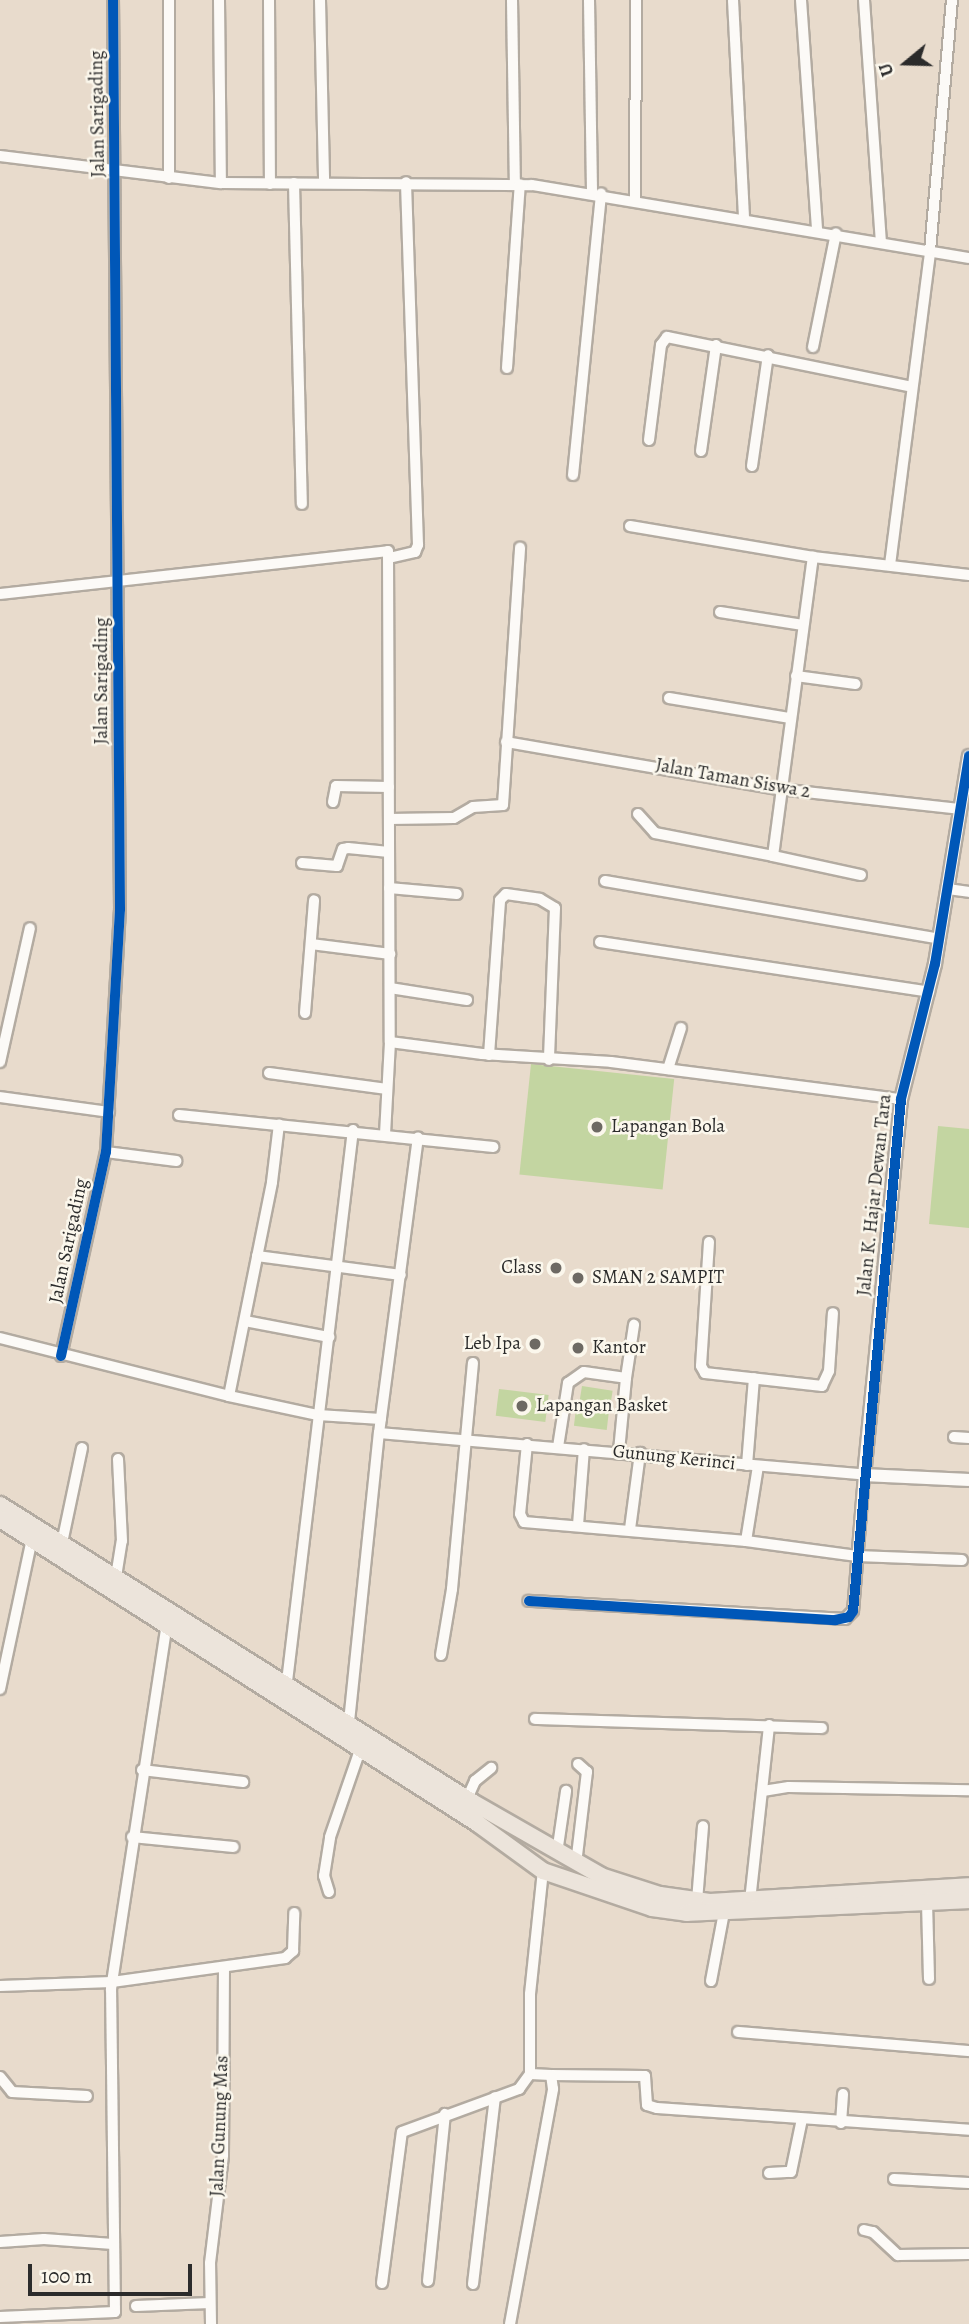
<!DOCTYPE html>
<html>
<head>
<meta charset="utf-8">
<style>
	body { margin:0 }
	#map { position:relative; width:969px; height:2324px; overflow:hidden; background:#e8dbcc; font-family:Alegreya,serif }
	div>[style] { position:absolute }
	.green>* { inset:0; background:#c3d5a1; transform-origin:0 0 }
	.roads { filter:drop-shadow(2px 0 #b3aba1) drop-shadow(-2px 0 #b3aba1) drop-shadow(0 2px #b3aba1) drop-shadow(0 -2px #b3aba1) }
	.minor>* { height:10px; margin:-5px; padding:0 5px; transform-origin:5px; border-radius:5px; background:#fcfaf7 }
	.tertiary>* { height:12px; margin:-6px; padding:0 6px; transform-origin:6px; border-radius:6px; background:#fcfaf7 }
	.primary>* { height:16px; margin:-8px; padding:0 8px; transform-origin:8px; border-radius:8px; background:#ece4db }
	.cycleway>* { height:10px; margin:-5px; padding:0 5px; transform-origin:5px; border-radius:5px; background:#0057b8 }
	.dots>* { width:19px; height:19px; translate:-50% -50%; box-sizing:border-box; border:4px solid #fbf7ec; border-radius:50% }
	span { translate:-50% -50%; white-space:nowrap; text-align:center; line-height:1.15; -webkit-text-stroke:5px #fbf7ec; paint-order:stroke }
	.street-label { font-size:19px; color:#2b2b2b }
	.poi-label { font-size:19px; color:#2b2b2b }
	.left { translate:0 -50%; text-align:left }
	.right { translate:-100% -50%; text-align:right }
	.north { position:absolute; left:871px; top:28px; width:70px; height:70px; -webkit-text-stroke:5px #fbf7ec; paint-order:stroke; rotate:251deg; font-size:19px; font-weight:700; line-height:28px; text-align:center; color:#2b2b2b }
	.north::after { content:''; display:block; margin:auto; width:24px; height:32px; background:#2b2b2b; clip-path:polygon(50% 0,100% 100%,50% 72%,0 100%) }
	.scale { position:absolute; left:28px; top:2264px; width:164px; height:32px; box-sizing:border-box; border:4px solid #2b2b2b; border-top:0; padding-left:9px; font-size:21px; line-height:24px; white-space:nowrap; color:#2b2b2b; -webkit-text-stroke:5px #fbf7ec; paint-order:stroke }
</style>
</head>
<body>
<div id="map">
	<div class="green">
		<i style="left:531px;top:1064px;width:144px;height:111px;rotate:6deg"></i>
		<i style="clip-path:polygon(938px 1126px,969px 1129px,969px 1228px,929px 1224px)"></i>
		<i style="left:582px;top:1386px;width:31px;height:14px;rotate:9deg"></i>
		<i style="left:499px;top:1389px;width:50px;height:27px;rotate:7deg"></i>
		<i style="left:576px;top:1409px;width:33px;height:17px;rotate:7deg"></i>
	</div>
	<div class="roads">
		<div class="minor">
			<i style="left:169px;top:0;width:178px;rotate:90deg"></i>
			<i style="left:219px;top:0;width:183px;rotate:89.4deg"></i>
			<i style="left:269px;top:0;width:184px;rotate:89.7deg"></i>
			<i style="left:320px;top:0;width:183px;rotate:88.7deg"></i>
			<i style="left:512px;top:0;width:184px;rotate:89.1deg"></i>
			<i style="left:589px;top:0;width:191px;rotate:89.1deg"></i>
			<i style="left:733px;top:0;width:217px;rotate:87.1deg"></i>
			<i style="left:801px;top:0;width:231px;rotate:86deg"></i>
			<i style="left:864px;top:0;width:242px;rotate:86deg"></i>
			<i style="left:0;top:156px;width:223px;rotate:7deg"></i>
			<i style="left:221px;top:183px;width:311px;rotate:0.4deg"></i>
			<i style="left:532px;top:185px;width:443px;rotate:9.5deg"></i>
			<i style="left:294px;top:183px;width:321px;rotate:88.6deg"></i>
			<i style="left:635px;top:199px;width:199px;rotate:-89.7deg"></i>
			<i style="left:813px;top:347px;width:116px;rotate:-78.6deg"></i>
			<i style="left:507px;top:368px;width:184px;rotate:-86deg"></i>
			<i style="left:649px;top:440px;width:96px;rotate:-82.8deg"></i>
			<i style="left:661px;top:345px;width:10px;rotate:-53deg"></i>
			<i style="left:667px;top:337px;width:250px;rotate:11.5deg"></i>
			<i style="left:701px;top:451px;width:107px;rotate:-81.9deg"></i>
			<i style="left:752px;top:466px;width:112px;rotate:-81.8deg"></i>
			<i style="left:573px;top:475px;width:283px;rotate:-84.3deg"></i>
			<i style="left:630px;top:526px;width:186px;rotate:9.6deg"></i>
			<i style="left:813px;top:557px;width:157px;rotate:6.6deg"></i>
			<i style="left:389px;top:558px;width:27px;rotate:-13deg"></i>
			<i style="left:415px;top:552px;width:8px;rotate:-67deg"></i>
			<i style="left:418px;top:545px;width:363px;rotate:-91.9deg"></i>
			<i style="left:890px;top:565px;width:317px;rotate:-82.7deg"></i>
			<i style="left:930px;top:251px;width:252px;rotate:-85deg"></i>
			<i style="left:0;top:594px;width:390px;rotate:-6.3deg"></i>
			<i style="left:388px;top:551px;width:491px;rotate:89.8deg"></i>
			<i style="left:390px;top:1042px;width:92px;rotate:93.1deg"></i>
			<i style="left:720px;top:612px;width:84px;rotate:8.9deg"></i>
			<i style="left:796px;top:676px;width:60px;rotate:7.7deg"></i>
			<i style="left:669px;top:698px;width:123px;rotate:9.4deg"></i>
			<i style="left:506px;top:742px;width:277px;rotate:9.8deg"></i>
			<i style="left:779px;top:789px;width:183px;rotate:6.3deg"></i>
			<i style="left:333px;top:802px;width:16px;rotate:-79deg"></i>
			<i style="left:336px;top:786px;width:53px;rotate:1.1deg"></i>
			<i style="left:638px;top:814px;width:25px;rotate:48deg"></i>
			<i style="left:655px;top:833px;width:120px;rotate:11deg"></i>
			<i style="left:773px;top:856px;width:302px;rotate:-82.4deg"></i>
			<i style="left:389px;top:819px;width:65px;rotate:-0.9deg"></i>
			<i style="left:454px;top:818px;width:22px;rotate:-30deg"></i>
			<i style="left:473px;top:807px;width:30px;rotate:-4deg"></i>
			<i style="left:503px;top:805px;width:258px;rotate:-86.2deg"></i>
			<i style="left:773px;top:856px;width:90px;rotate:12.2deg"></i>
			<i style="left:302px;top:863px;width:35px;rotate:5deg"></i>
			<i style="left:337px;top:866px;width:18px;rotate:-71deg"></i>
			<i style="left:343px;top:849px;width:5px;rotate:-11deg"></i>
			<i style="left:348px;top:848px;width:41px;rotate:5.6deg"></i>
			<i style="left:605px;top:881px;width:340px;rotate:9.8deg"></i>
			<i style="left:389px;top:888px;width:68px;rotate:5deg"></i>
			<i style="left:948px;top:889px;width:21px;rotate:8deg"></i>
			<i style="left:600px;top:942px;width:333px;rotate:8.6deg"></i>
			<i style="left:311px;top:944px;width:80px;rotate:7.2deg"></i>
			<i style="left:390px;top:988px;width:78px;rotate:8.9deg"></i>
			<i style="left:305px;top:1013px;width:113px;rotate:-85.4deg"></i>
			<i style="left:390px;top:1042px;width:93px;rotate:7.4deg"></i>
			<i style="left:482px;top:1054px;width:129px;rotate:3.5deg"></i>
			<i style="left:611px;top:1062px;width:292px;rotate:7.3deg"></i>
			<i style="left:489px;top:1055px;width:155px;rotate:-85.9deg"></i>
			<i style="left:500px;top:900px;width:8px;rotate:-45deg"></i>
			<i style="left:506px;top:894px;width:34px;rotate:8deg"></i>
			<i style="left:540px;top:899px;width:17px;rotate:31deg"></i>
			<i style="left:555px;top:908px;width:152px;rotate:92.3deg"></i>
			<i style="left:0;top:1062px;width:137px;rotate:-77.4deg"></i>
			<i style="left:668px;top:1069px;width:43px;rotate:-72.4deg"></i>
			<i style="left:269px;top:1073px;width:119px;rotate:7.7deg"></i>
			<i style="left:0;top:1097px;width:110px;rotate:7.8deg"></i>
			<i style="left:179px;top:1115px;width:316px;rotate:5.8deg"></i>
			<i style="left:106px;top:1152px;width:71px;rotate:7.3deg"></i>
			<i style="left:709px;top:1242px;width:124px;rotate:93.7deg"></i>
			<i style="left:701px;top:1366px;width:8px;rotate:60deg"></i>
			<i style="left:705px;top:1373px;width:118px;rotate:6.3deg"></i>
			<i style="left:822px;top:1386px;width:17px;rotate:-65deg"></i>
			<i style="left:829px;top:1371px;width:58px;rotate:-86.1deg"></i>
			<i style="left:257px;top:1256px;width:145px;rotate:7.5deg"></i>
			<i style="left:245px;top:1321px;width:86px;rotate:10.8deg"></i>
			<i style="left:0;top:1338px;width:236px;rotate:14.2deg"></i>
			<i style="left:229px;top:1396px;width:91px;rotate:12.1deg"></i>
			<i style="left:318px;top:1415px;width:63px;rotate:3.6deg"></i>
			<i style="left:61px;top:1356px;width:209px;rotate:-77.6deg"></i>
			<i style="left:106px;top:1152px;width:243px;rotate:-86.7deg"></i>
			<i style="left:120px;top:909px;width:909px;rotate:-90.44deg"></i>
			<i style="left:229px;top:1396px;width:218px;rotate:-78.6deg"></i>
			<i style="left:272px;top:1182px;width:58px;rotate:-83.1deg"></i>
			<i style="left:379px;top:1433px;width:487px;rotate:4.9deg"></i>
			<i style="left:864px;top:1475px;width:136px;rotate:94.6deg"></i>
			<i style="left:853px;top:1611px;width:11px;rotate:135deg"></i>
			<i style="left:845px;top:1619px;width:317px;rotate:-176.7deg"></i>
			<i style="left:954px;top:1437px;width:15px;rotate:4deg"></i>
			<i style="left:527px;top:1444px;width:70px;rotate:95.7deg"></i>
			<i style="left:520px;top:1514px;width:9px;rotate:63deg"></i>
			<i style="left:524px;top:1522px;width:223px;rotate:4.9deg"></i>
			<i style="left:746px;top:1541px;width:112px;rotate:7.7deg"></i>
			<i style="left:857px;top:1556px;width:105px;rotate:2.2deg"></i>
			<i style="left:558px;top:1447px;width:65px;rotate:-81.1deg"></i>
			<i style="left:568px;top:1383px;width:19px;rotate:-35deg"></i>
			<i style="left:584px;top:1372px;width:42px;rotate:8.1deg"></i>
			<i style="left:626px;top:1378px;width:54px;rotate:-81.4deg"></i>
			<i style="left:619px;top:1451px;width:73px;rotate:-84.5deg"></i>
			<i style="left:747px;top:1465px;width:87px;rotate:-85.4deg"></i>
			<i style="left:578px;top:1525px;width:76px;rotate:-85.5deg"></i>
			<i style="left:630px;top:1529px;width:77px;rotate:-82.5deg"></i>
			<i style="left:746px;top:1541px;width:76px;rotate:-80.9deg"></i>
			<i style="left:62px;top:1543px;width:97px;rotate:-78.1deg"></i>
			<i style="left:116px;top:1577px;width:36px;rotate:-81deg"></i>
			<i style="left:122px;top:1541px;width:82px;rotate:-92.8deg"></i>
			<i style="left:441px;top:1655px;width:67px;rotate:-80.5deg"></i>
			<i style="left:452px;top:1589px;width:227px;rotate:-84.7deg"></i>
			<i style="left:0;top:1689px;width:153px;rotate:-78deg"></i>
			<i style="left:286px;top:1690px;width:564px;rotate:-83.18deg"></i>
			<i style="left:535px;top:1719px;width:287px;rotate:1.8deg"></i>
			<i style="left:349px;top:1722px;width:291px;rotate:-84.1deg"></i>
			<i style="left:379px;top:1433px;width:298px;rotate:-82.5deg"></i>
			<i style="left:142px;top:1770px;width:102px;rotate:6.8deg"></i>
			<i style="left:763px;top:1791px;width:26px;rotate:-9deg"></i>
			<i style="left:789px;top:1787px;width:180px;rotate:1deg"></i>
			<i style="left:467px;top:1799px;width:20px;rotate:-66deg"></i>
			<i style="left:475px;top:1781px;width:21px;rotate:-39deg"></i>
			<i style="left:132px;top:1837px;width:102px;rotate:5.6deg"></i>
			<i style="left:557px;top:1853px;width:63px;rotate:-81.7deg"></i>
			<i style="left:576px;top:1864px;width:93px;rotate:-83.2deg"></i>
			<i style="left:587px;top:1772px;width:12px;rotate:-138deg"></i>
			<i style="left:329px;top:1892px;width:17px;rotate:-107deg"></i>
			<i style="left:324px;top:1876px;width:39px;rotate:-81deg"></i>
			<i style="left:330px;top:1837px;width:92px;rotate:-71deg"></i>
			<i style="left:697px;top:1901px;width:75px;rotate:-85.4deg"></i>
			<i style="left:750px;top:1901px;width:177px;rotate:-83.8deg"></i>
			<i style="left:927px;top:1902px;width:77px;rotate:88.5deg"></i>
			<i style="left:711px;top:1981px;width:75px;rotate:-79.3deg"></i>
			<i style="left:0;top:1986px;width:112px;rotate:-2deg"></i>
			<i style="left:112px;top:1982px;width:175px;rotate:-7.9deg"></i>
			<i style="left:285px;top:1958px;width:11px;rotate:-41deg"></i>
			<i style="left:293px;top:1951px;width:38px;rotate:-88deg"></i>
			<i style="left:738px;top:2032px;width:232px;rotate:4.7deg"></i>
			<i style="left:551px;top:2075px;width:94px;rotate:0.6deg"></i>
			<i style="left:645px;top:2076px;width:29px;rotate:86deg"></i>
			<i style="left:647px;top:2105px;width:10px;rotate:17deg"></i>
			<i style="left:657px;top:2108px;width:313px;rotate:4deg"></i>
			<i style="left:0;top:2077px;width:19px;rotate:51deg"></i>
			<i style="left:12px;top:2092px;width:75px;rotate:3.1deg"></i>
			<i style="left:841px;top:2123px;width:29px;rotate:-86deg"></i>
			<i style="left:769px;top:2173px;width:22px;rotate:-3deg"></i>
			<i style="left:791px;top:2172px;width:54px;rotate:-78.3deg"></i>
			<i style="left:894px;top:2179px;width:75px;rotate:3.1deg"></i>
			<i style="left:864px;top:2230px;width:9px;rotate:13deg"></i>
			<i style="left:873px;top:2232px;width:34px;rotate:43deg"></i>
			<i style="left:898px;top:2255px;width:71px;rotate:-0.8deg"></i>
			<i style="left:0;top:2242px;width:44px;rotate:-3.9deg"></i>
			<i style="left:44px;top:2239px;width:69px;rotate:4.1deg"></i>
			<i style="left:428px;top:2281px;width:168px;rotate:-84.2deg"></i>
			<i style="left:382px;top:2283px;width:152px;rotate:-82.5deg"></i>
			<i style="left:402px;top:2132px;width:125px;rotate:-20.2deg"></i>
			<i style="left:519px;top:2089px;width:19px;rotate:-54deg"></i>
			<i style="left:530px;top:2074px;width:80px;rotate:-90deg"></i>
			<i style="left:530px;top:1994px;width:124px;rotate:-84deg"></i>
			<i style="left:473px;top:2284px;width:188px;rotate:-83.3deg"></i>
			<i style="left:136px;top:2306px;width:74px;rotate:-2.3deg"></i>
			<i style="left:0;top:2317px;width:115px;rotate:-2.5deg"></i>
			<i style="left:115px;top:2312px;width:323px;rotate:-90.7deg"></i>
			<i style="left:111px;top:1989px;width:368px;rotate:-81.3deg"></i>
			<i style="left:211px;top:2324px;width:61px;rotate:-90.9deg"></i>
			<i style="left:210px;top:2263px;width:109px;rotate:-83.1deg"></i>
			<i style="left:223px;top:2155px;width:186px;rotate:-89.7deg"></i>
			<i style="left:510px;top:2324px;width:239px;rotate:-79.6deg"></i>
			<i style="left:553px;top:2089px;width:14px;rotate:-98deg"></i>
			<i style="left:551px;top:2075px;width:21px;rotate:-177deg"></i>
		</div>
		<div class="tertiary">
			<i style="left:969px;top:756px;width:211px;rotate:99.3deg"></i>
			<i style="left:935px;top:964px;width:139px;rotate:104.1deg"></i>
			<i style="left:901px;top:1099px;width:378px;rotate:95.6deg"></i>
			<i style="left:864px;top:1475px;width:105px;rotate:2.7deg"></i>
		</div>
		<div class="primary">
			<i style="left:0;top:1505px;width:558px;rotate:32.18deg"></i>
			<i style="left:472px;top:1802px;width:149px;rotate:29.8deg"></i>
			<i style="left:601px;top:1876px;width:62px;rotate:17.9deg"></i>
			<i style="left:660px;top:1895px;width:50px;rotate:8deg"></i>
			<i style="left:710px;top:1902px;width:259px;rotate:-3.5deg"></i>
			<i style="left:0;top:1519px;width:566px;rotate:32.51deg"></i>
			<i style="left:477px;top:1823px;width:82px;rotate:36deg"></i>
			<i style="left:543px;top:1871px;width:115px;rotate:18.7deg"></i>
			<i style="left:652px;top:1908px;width:35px;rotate:8deg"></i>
			<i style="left:687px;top:1913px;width:282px;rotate:-2.6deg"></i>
		</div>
	</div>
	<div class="cycleway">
		<i style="left:61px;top:1356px;width:209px;rotate:-77.6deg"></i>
		<i style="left:106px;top:1152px;width:243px;rotate:-86.7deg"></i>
		<i style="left:120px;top:909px;width:909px;rotate:-90.44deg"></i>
		<i style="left:529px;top:1601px;width:307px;rotate:3.6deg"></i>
		<i style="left:835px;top:1620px;width:14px;rotate:-12deg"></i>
		<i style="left:849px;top:1617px;width:7px;rotate:-56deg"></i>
		<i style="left:853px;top:1611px;width:514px;rotate:-84.64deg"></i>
		<i style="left:901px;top:1099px;width:139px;rotate:-75.9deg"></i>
		<i style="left:935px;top:964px;width:211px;rotate:-80.7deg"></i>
	</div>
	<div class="dots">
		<i style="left:597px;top:1127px;background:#6d6963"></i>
		<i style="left:556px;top:1268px;background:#6d6963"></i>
		<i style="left:578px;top:1278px;background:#6d6963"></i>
		<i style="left:535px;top:1344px;background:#6d6963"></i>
		<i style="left:578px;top:1348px;background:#6d6963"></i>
		<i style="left:522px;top:1406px;background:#6d6963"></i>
	</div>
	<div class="street-label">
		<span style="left:98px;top:114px;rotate:-91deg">Jalan Sarigading</span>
		<span style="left:102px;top:681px;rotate:-90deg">Jalan Sarigading</span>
		<span style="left:733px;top:779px;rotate:10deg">Jalan Taman Siswa 2</span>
		<span style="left:875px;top:1195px;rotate:-84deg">Jalan K. Hajar Dewan Tara</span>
		<span style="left:69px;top:1241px;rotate:-78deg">Jalan Sarigading</span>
		<span style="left:674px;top:1458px;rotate:6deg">Gunung Kerinci</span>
		<span style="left:220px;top:2126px;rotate:-88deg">Jalan Gunung Mas</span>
	</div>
	<div class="poi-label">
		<span class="left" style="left:611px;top:1127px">Lapangan Bola</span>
		<span class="right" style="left:542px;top:1268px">Class</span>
		<span class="left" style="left:592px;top:1278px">SMAN 2 SAMPIT</span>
		<span class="right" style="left:521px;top:1344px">Leb Ipa</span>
		<span class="left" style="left:592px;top:1348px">Kantor</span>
		<span class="left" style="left:536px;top:1406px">Lapangan Basket</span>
	</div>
	<div class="north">U</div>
	<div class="scale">100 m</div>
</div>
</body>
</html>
